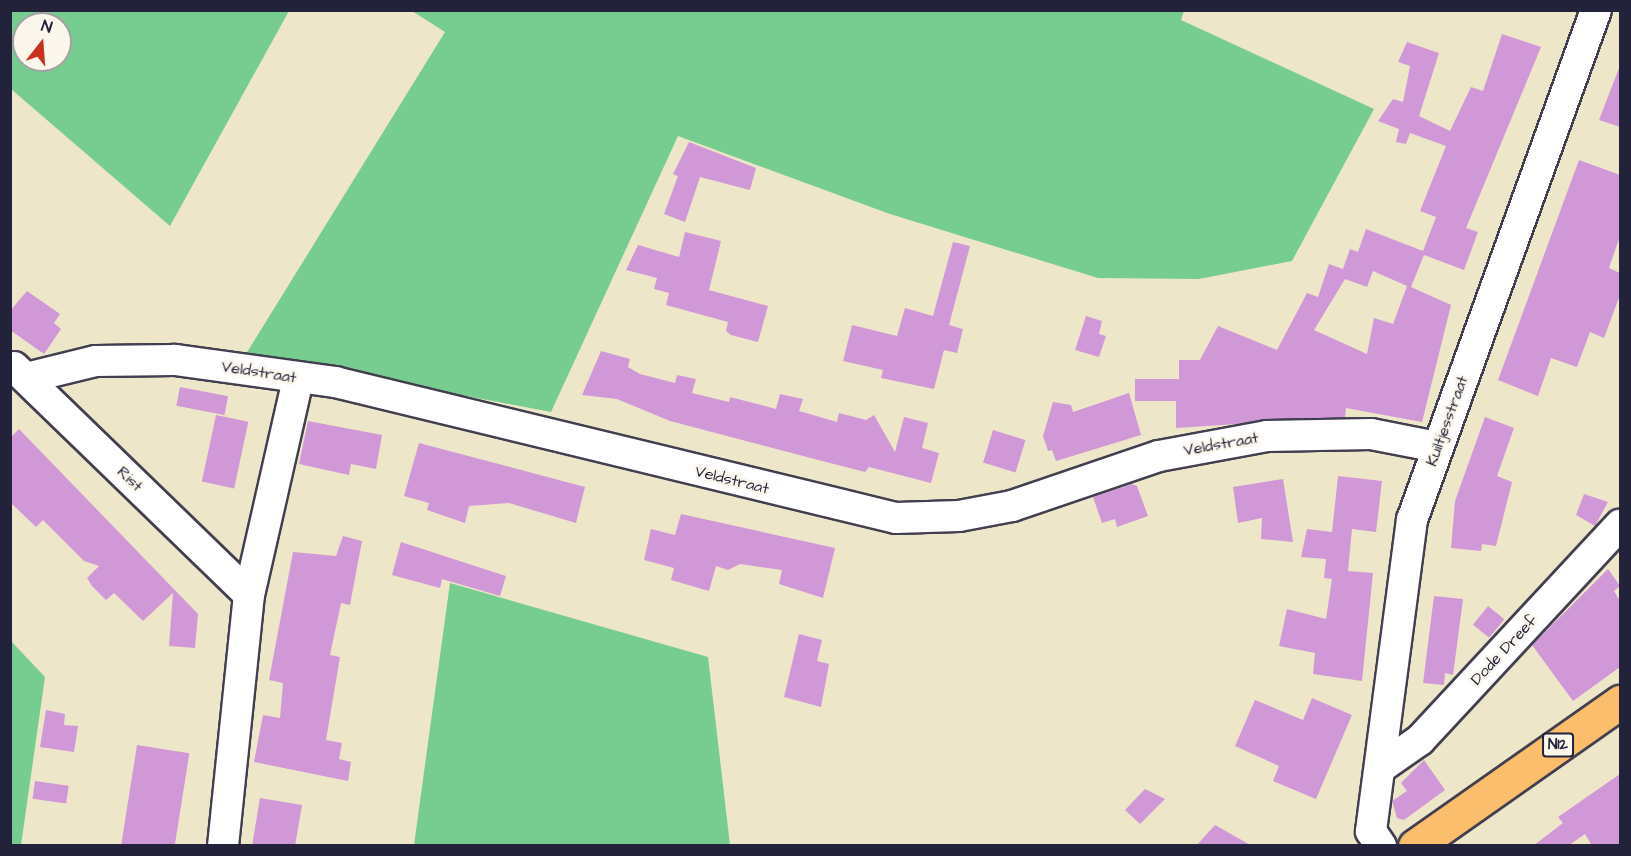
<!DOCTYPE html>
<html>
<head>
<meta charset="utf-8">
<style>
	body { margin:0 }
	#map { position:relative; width:1631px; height:856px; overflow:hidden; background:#eee6c8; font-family:"Architects Daughter",sans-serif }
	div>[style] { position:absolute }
	.green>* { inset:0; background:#77cc8f }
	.building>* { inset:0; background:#d198d7; transform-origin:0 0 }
	.roads { filter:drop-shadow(2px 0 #413f50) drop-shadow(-2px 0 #413f50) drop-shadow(0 2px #413f50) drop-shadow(0 -2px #413f50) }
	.minor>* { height:30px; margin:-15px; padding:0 15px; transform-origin:15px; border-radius:15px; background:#fff }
	.major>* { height:33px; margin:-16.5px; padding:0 16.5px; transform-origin:16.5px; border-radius:16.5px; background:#fabe6d }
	span { translate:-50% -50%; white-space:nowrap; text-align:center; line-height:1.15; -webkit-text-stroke:5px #fbf7ec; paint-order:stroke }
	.shield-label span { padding:2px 4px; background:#fbf7ec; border:2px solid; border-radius:4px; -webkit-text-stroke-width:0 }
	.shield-label { font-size:15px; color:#22223b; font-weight:700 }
	.street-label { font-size:16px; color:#22223b }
	.frame { position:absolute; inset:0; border:12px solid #22223b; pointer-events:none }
	.north { position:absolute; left:12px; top:12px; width:60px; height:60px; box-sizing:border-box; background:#fbf7ec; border:2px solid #a4a2a5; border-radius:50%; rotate:17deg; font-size:16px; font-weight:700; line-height:24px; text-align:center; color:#22223b }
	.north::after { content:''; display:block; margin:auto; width:21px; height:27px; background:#c8321e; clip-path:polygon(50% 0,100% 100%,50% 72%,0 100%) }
</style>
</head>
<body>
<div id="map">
	<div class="green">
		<i style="clip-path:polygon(evenodd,10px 11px,11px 10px,289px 11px,170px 226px,11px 89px,10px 11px,24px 24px,60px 24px,60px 60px,24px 60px,24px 24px)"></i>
		<i style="clip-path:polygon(412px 11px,1184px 11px,1181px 20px,1374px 109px,1292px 261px,1199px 279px,1098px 278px,890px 214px,678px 136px,551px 412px,246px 354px,445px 32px)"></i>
		<i style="clip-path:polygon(450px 583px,708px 657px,730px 845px,414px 845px)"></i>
		<i style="clip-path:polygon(10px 640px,45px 677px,21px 845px,11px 845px)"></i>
	</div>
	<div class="building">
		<i style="clip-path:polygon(evenodd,1502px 34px,1541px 47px,1466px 228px,1478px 232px,1464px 270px,1424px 255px,1411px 287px,1451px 305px,1422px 422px,1346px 408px,1345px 417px,1176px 428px,1176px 401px,1135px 401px,1135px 379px,1179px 379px,1179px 360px,1200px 360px,1218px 326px,1277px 350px,1307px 293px,1318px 297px,1329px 264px,1343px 269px,1350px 249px,1358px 252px,1366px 229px,1423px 251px,1436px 217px,1420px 211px,1446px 146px,1410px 133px,1406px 144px,1396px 142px,1399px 129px,1378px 121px,1393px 99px,1403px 102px,1410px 66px,1398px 62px,1407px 42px,1439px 53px,1419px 116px,1450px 131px,1471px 87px,1483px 91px,1502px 34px,1373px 271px,1407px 286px,1393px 324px,1374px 318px,1367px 354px,1314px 330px,1345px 279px,1367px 287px,1373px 271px)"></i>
		<i style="clip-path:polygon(1619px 68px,1620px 68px,1620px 127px,1599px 120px)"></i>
		<i style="clip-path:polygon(689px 142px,756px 168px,750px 190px,700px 177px,685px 222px,664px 214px,678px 176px,673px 174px)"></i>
		<i style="clip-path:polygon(1579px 160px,1620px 175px,1620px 236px,1609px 268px,1620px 273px,1620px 295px,1604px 338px,1590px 332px,1577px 367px,1551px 358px,1538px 396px,1498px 380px)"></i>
		<i style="clip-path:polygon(685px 232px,721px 241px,709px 290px,768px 306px,758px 342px,731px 335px,726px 331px,728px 322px,666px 305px,669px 293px,654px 289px,657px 278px,626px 270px,638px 245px,679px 257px)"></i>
		<i style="clip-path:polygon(953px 242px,970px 246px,949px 325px,963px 329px,957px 353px,944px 350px,934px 389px,881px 378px,883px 370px,843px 361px,852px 325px,897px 336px,905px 308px,933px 316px)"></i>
		<i style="clip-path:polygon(27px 291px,60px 314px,54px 323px,61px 329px,44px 354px,10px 330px,10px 311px)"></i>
		<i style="clip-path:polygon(1086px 316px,1102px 321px,1099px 334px,1106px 336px,1099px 357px,1075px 350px)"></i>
		<i style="clip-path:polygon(601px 351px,630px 359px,628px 367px,640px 374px,675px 383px,677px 375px,696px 379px,692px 393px,729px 402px,730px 397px,776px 409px,780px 394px,803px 399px,799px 411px,837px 422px,839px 413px,866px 420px,874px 415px,895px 452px,904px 417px,928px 423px,922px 448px,939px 453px,931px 483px,869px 467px,865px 472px,830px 463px,670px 421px,617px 399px,582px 395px)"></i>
		<i style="left:180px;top:387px;width:49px;height:19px;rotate:11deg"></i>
		<i style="clip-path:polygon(1129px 393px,1141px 435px,1056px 461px,1052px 450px,1048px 451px,1043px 436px,1053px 402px,1071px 405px,1073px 412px)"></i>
		<i style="left:216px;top:415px;width:33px;height:68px;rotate:12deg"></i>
		<i style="clip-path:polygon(1485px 417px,1514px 428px,1497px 476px,1512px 482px,1496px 546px,1482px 544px,1481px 551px,1451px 548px,1455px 501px)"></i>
		<i style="clip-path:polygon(308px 421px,382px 435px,376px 469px,351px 464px,349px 475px,299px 464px)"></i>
		<i style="clip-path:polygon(19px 429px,198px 614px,195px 648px,169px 646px,173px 593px,143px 621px,114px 593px,106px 600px,92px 586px,87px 578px,99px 566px,84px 561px,43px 520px,36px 527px,10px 502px,10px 438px)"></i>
		<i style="left:993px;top:430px;width:34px;height:34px;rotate:17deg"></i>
		<i style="clip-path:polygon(419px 443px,585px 487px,576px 523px,509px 503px,469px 506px,465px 523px,427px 510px,429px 503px,404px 496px)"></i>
		<i style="clip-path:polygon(1338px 476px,1382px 481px,1376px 532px,1352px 529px,1348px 571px,1373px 573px,1362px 681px,1313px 674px,1315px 653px,1279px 646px,1287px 609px,1326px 619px,1332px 579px,1324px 578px,1326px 559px,1301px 557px,1307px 529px,1332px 532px)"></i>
		<i style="clip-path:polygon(1283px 479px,1293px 542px,1261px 539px,1262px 518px,1238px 523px,1233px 487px)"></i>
		<i style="clip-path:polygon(1132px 484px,1137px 486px,1148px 516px,1117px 527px,1115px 519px,1102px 523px,1093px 497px)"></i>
		<i style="clip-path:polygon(1584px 494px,1608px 502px,1595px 526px,1576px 515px)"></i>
		<i style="clip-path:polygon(681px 514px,835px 548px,823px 598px,779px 584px,782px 570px,740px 564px,728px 570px,716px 566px,709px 591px,671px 580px,674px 568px,644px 560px,651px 529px,675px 535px)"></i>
		<i style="clip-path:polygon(343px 536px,362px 541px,350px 605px,341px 603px,330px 655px,340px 657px,326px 740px,342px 743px,339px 759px,351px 762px,348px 781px,254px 762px,263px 715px,280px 718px,283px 683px,269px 680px,293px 552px,336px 556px)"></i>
		<i style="clip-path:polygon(401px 542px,506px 576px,500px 596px,442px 579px,440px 588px,392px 575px)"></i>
		<i style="clip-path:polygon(1608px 569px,1620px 586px,1614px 591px,1620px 601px,1620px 667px,1573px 701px,1532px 645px)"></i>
		<i style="clip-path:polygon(1434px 596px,1463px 599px,1453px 675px,1445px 673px,1444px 685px,1423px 683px)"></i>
		<i style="left:1488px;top:606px;width:21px;height:24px;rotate:39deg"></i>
		<i style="clip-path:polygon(799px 634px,822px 640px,817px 661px,829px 664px,821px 707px,784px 697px)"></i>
		<i style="clip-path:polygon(1312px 698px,1352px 715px,1316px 799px,1273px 781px,1279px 766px,1235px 746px,1255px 700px,1303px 720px)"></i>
		<i style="clip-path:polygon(46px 710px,65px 714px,64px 725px,78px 726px,74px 752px,40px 747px)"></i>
		<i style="left:137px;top:745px;width:53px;height:102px;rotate:9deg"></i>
		<i style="clip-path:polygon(1424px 760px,1445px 790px,1404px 820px,1397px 818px,1392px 801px,1407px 791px,1401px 783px)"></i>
		<i style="clip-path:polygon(1620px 774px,1620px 846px,1592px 846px,1585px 834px,1568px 846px,1533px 846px,1563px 823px,1558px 817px)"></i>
		<i style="left:35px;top:781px;width:34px;height:18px;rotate:8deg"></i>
		<i style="clip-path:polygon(1145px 789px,1165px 799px,1140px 824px,1125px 810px)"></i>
		<i style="clip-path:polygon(260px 798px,302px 805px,295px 846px,252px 846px)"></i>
		<i style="clip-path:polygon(1215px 825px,1252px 846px,1196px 846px)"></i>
	</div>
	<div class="roads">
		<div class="minor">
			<i style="left:14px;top:367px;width:327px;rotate:44.1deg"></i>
			<i style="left:26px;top:378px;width:72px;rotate:-13.7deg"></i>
			<i style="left:96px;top:361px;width:79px;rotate:-0.7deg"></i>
			<i style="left:175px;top:360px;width:162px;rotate:7.8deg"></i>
			<i style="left:335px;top:382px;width:577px;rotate:13.63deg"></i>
			<i style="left:896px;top:518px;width:63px;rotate:-1.8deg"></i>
			<i style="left:959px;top:516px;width:54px;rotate:-10.7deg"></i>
			<i style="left:1012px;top:506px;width:155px;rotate:-18.8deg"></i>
			<i style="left:1159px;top:456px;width:110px;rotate:-10.5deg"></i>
			<i style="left:1267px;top:436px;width:104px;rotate:-1.1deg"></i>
			<i style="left:1371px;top:434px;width:67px;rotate:11.1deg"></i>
			<i style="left:1380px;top:768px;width:49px;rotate:-35deg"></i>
			<i style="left:1420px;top:740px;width:294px;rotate:-47.1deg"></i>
			<i style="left:223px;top:846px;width:252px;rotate:-84.1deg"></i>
			<i style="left:249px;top:595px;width:221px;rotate:-77.2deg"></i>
			<i style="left:1381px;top:846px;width:18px;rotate:-124deg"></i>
			<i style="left:1371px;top:831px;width:314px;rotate:-82.5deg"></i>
			<i style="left:1412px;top:520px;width:542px;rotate:-70.16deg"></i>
		</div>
		<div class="major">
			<i style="left:1415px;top:846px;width:251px;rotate:-35.1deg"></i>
		</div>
	</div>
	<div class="shield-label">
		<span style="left:1558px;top:745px">N12</span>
	</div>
	<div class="street-label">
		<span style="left:259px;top:372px;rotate:9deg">Veldstraat</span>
		<span style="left:1447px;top:421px;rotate:-70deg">Kuiltjesstraat</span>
		<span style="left:1221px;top:444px;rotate:-10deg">Veldstraat</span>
		<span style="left:130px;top:479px;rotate:44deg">Rist</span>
		<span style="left:732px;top:480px;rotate:14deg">Veldstraat</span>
		<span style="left:1504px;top:650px;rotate:-47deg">Dode Dreef</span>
	</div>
	<div class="frame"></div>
	<div class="north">N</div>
</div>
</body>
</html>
